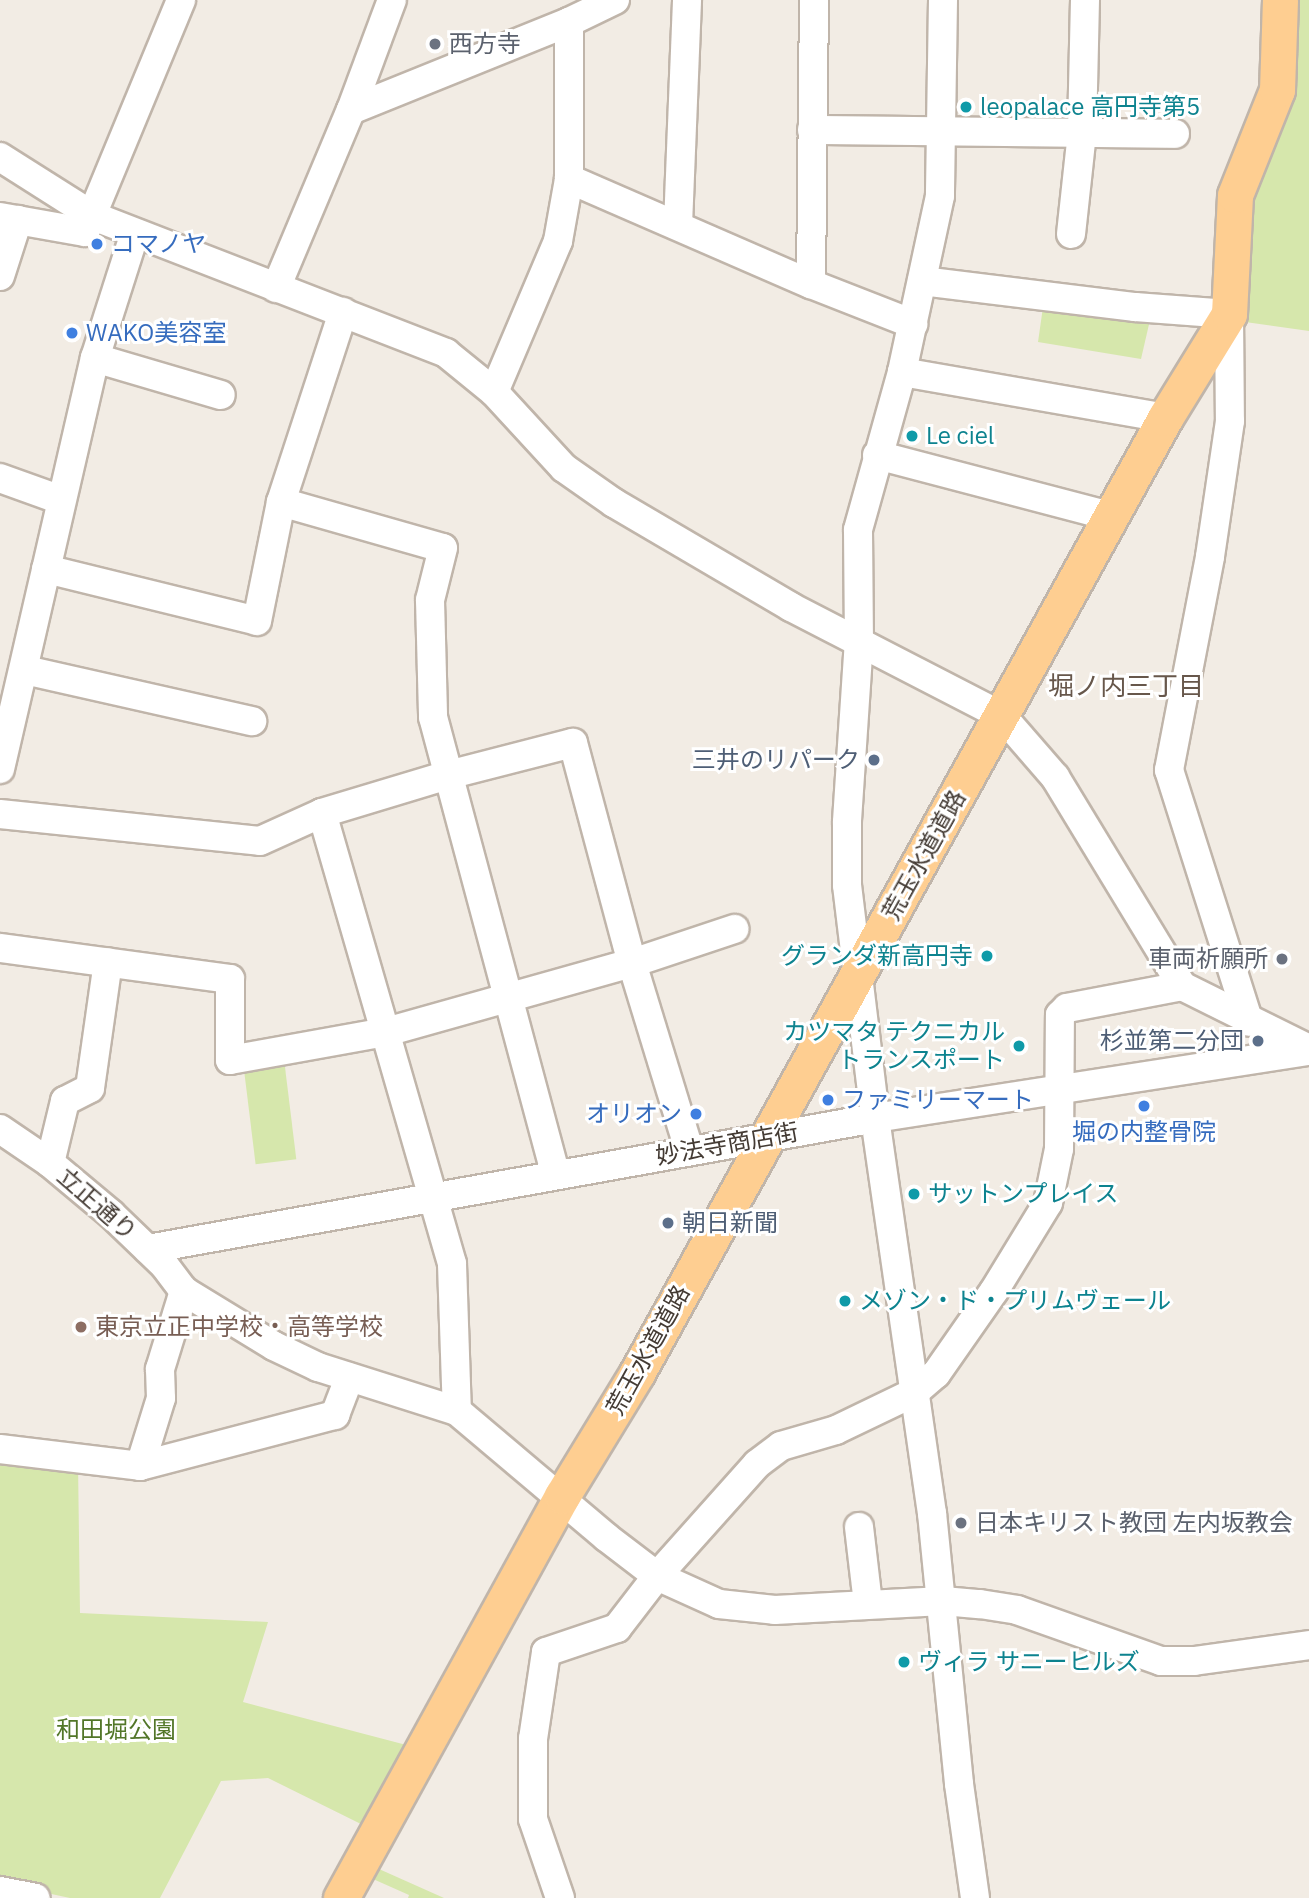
<!DOCTYPE html>
<html>
<head>
<meta charset="utf-8">
<style>
	body { margin:0 }
	#map { position:relative; width:1309px; height:1898px; overflow:hidden; background:#f2ece4; font-family:"IBM Plex Sans","Noto Sans JP",sans-serif }
	div>[style] { position:absolute }
	.green>* { inset:0; background:#d6e7ac; transform-origin:0 0 }
	.roads { filter:drop-shadow(2px 0 #c0b5aa) drop-shadow(-2px 0 #c0b5aa) drop-shadow(0 2px #c0b5aa) drop-shadow(0 -2px #c0b5aa) }
	.minor>* { height:28px; margin:-14px; padding:0 14px; transform-origin:14px; border-radius:14px; background:#fff }
	.major>* { height:35px; margin:-17.5px; padding:0 17.5px; transform-origin:17.5px; border-radius:17.5px; background:#fece91 }
	.dots>* { width:19px; height:19px; translate:-50% -50%; box-sizing:border-box; border:4px solid #fff; border-radius:50% }
	span { translate:-50% -50%; white-space:nowrap; text-align:center; line-height:1.15; -webkit-text-stroke:6px #fff; paint-order:stroke }
	.worship-label { font-size:24px; color:#5b616d }
	.left { translate:0 -50%; text-align:left }
	.right { translate:-100% -50%; text-align:right }
	.culture-label { font-size:24px; color:#0d838f }
	.shop-label { font-size:24px; color:#366cbe }
	.service-label { font-size:24px; color:#4e5e75 }
	.street-label { font-size:24px; color:#443b34 }
	.education-label { font-size:24px; color:#785e54 }
	.park-label { font-size:24px; color:#527628 }
	.neighbourhood-label { font-size:26px; color:#67574b }
</style>
</head>
<body>
<div id="map">
	<div class="green">
		<i style="clip-path:polygon(1288px 0,1309px 0,1309px 331px,1238px 321px,1241px 209px)"></i>
		<i style="clip-path:polygon(1043px 307px,1150px 320px,1141px 359px,1038px 342px)"></i>
		<i style="left:284px;top:1059px;width:101px;height:41px;rotate:83deg"></i>
		<i style="clip-path:polygon(0 1454px,78px 1462px,80px 1613px,268px 1622px,243px 1702px,414px 1747px,369px 1828px,268px 1778px,221px 1781px,160px 1898px,70px 1898px,0 1883px)"></i>
		<i style="clip-path:polygon(370px 1865px,444px 1898px,408px 1898px,409px 1895px,364px 1875px)"></i>
	</div>
	<div class="roads">
		<div class="minor">
			<i style="left:943px;top:0;width:196px;rotate:90.9deg"></i>
			<i style="left:940px;top:196px;width:180px;rotate:102.2deg"></i>
			<i style="left:902px;top:372px;width:164px;rotate:105.6deg"></i>
			<i style="left:858px;top:530px;width:110px;rotate:89.5deg"></i>
			<i style="left:859px;top:640px;width:183px;rotate:93.8deg"></i>
			<i style="left:847px;top:823px;width:62px;rotate:90deg"></i>
			<i style="left:847px;top:885px;width:235px;rotate:83.1deg"></i>
			<i style="left:875px;top:1118px;width:399px;rotate:81.8deg"></i>
			<i style="left:932px;top:1513px;width:272px;rotate:84.3deg"></i>
			<i style="left:959px;top:1784px;width:115px;rotate:82deg"></i>
			<i style="left:351px;top:110px;width:235px;rotate:-22deg"></i>
			<i style="left:569px;top:22px;width:51px;rotate:-25.6deg"></i>
			<i style="left:812px;top:130px;width:363px;rotate:0.6deg"></i>
			<i style="left:0;top:157px;width:110px;rotate:32.4deg"></i>
			<i style="left:93px;top:216px;width:379px;rotate:21.2deg"></i>
			<i style="left:446px;top:353px;width:62px;rotate:39.1deg"></i>
			<i style="left:494px;top:392px;width:103px;rotate:47.4deg"></i>
			<i style="left:564px;top:468px;width:61px;rotate:35deg"></i>
			<i style="left:614px;top:503px;width:205px;rotate:30.4deg"></i>
			<i style="left:791px;top:607px;width:237px;rotate:27.3deg"></i>
			<i style="left:1002px;top:716px;width:81px;rotate:49deg"></i>
			<i style="left:1055px;top:777px;width:245px;rotate:58.7deg"></i>
			<i style="left:1182px;top:986px;width:142px;rotate:26.4deg"></i>
			<i style="left:569px;top:179px;width:264px;rotate:23.5deg"></i>
			<i style="left:811px;top:284px;width:110px;rotate:21.4deg"></i>
			<i style="left:0;top:217px;width:86px;rotate:10deg"></i>
			<i style="left:85px;top:232px;width:251px;rotate:-67.5deg"></i>
			<i style="left:678px;top:225px;width:225px;rotate:-87.7deg"></i>
			<i style="left:1071px;top:234px;width:103px;rotate:-83.8deg"></i>
			<i style="left:1082px;top:132px;width:132px;rotate:-88.7deg"></i>
			<i style="left:0;top:276px;width:59px;rotate:-72.2deg"></i>
			<i style="left:922px;top:281px;width:215px;rotate:7deg"></i>
			<i style="left:1135px;top:307px;width:94px;rotate:4.3deg"></i>
			<i style="left:1229px;top:314px;width:107px;rotate:89.5deg"></i>
			<i style="left:1230px;top:421px;width:137px;rotate:98.4deg"></i>
			<i style="left:1210px;top:557px;width:217px;rotate:100.9deg"></i>
			<i style="left:1169px;top:770px;width:264px;rotate:72.4deg"></i>
			<i style="left:811px;top:284px;width:284px;rotate:-89.4deg"></i>
			<i style="left:276px;top:288px;width:193px;rotate:-67.2deg"></i>
			<i style="left:351px;top:110px;width:117px;rotate:-69.6deg"></i>
			<i style="left:95px;top:358px;width:131px;rotate:16.4deg"></i>
			<i style="left:902px;top:372px;width:267px;rotate:9.9deg"></i>
			<i style="left:494px;top:392px;width:164px;rotate:-67deg"></i>
			<i style="left:558px;top:241px;width:63px;rotate:-79.9deg"></i>
			<i style="left:569px;top:179px;width:157px;rotate:-90deg"></i>
			<i style="left:877px;top:455px;width:241px;rotate:14.7deg"></i>
			<i style="left:0;top:478px;width:65px;rotate:19.8deg"></i>
			<i style="left:281px;top:502px;width:168px;rotate:15.9deg"></i>
			<i style="left:443px;top:548px;width:54px;rotate:104deg"></i>
			<i style="left:430px;top:600px;width:117px;rotate:88.5deg"></i>
			<i style="left:433px;top:717px;width:474px;rotate:75deg"></i>
			<i style="left:46px;top:569px;width:217px;rotate:13.8deg"></i>
			<i style="left:257px;top:621px;width:121px;rotate:-78.6deg"></i>
			<i style="left:281px;top:502px;width:200px;rotate:-71.9deg"></i>
			<i style="left:25px;top:670px;width:233px;rotate:12.7deg"></i>
			<i style="left:0;top:769px;width:422px;rotate:-77deg"></i>
			<i style="left:95px;top:358px;width:131px;rotate:-72.3deg"></i>
			<i style="left:322px;top:813px;width:469px;rotate:73.9deg"></i>
			<i style="left:452px;top:1264px;width:147px;rotate:88.1deg"></i>
			<i style="left:0;top:814px;width:261px;rotate:5.9deg"></i>
			<i style="left:260px;top:841px;width:68px;rotate:-24.3deg"></i>
			<i style="left:322px;top:813px;width:132px;rotate:-16.8deg"></i>
			<i style="left:448px;top:775px;width:129px;rotate:-14.4deg"></i>
			<i style="left:573px;top:743px;width:228px;rotate:75deg"></i>
			<i style="left:632px;top:963px;width:195px;rotate:73deg"></i>
			<i style="left:0;top:948px;width:232px;rotate:7.7deg"></i>
			<i style="left:230px;top:979px;width:81px;rotate:90deg"></i>
			<i style="left:230px;top:1060px;width:158px;rotate:-10.2deg"></i>
			<i style="left:386px;top:1032px;width:255px;rotate:-15.7deg"></i>
			<i style="left:632px;top:963px;width:108px;rotate:-18.4deg"></i>
			<i style="left:0;top:1129px;width:60px;rotate:34.2deg"></i>
			<i style="left:50px;top:1163px;width:80px;rotate:39.9deg"></i>
			<i style="left:111px;top:1214px;width:75px;rotate:43.9deg"></i>
			<i style="left:165px;top:1266px;width:31px;rotate:53deg"></i>
			<i style="left:184px;top:1291px;width:105px;rotate:31.4deg"></i>
			<i style="left:274px;top:1346px;width:49px;rotate:25.5deg"></i>
			<i style="left:318px;top:1367px;width:146px;rotate:17.6deg"></i>
			<i style="left:457px;top:1411px;width:195px;rotate:40.2deg"></i>
			<i style="left:606px;top:1537px;width:64px;rotate:37.4deg"></i>
			<i style="left:657px;top:1576px;width:68px;rotate:24.3deg"></i>
			<i style="left:719px;top:1604px;width:56px;rotate:6.1deg"></i>
			<i style="left:775px;top:1610px;width:168px;rotate:-3.1deg"></i>
			<i style="left:943px;top:1601px;width:37px;rotate:5deg"></i>
			<i style="left:980px;top:1604px;width:37px;rotate:9deg"></i>
			<i style="left:1017px;top:1610px;width:153px;rotate:19.5deg"></i>
			<i style="left:1161px;top:1661px;width:33px"></i>
			<i style="left:1194px;top:1661px;width:116px;rotate:-7.9deg"></i>
			<i style="left:50px;top:1163px;width:64px;rotate:-76.4deg"></i>
			<i style="left:65px;top:1101px;width:28px;rotate:-27deg"></i>
			<i style="left:90px;top:1088px;width:127px;rotate:-81.9deg"></i>
			<i style="left:148px;top:1249px;width:739px;rotate:-10.21deg"></i>
			<i style="left:875px;top:1118px;width:439px;rotate:-8.8deg"></i>
			<i style="left:0;top:1449px;width:141px;rotate:6.9deg"></i>
			<i style="left:140px;top:1466px;width:202px;rotate:-14.7deg"></i>
			<i style="left:335px;top:1415px;width:40px;rotate:-69deg"></i>
			<i style="left:140px;top:1466px;width:71px;rotate:-72.8deg"></i>
			<i style="left:161px;top:1398px;width:29px;rotate:-92deg"></i>
			<i style="left:160px;top:1369px;width:82px;rotate:-72.9deg"></i>
			<i style="left:859px;top:1527px;width:78px;rotate:83.3deg"></i>
			<i style="left:0;top:1891px;width:36px;rotate:11deg"></i>
			<i style="left:560px;top:1898px;width:83px;rotate:-108.9deg"></i>
			<i style="left:533px;top:1819px;width:80px;rotate:-90deg"></i>
			<i style="left:533px;top:1739px;width:88px;rotate:-81.5deg"></i>
			<i style="left:546px;top:1652px;width:75px;rotate:-18.7deg"></i>
			<i style="left:617px;top:1628px;width:66px;rotate:-52.4deg"></i>
			<i style="left:657px;top:1576px;width:150px;rotate:-48.2deg"></i>
			<i style="left:757px;top:1464px;width:30px;rotate:-37deg"></i>
			<i style="left:781px;top:1446px;width:57px;rotate:-16.2deg"></i>
			<i style="left:836px;top:1430px;width:88px;rotate:-25.7deg"></i>
			<i style="left:915px;top:1392px;width:28px;rotate:-41deg"></i>
			<i style="left:936px;top:1374px;width:101px;rotate:-55.1deg"></i>
			<i style="left:994px;top:1291px;width:103px;rotate:-58.5deg"></i>
			<i style="left:1048px;top:1203px;width:55px;rotate:-78.5deg"></i>
			<i style="left:1059px;top:1149px;width:134px;rotate:-89.6deg"></i>
			<i style="left:1060px;top:1015px;width:10px;rotate:-45deg"></i>
			<i style="left:1067px;top:1008px;width:117px;rotate:-10.8deg"></i>
		</div>
		<div class="major">
			<i style="left:341px;top:1898px;width:459px;rotate:-61.2deg"></i>
			<i style="left:562px;top:1496px;width:144px;rotate:-58.6deg"></i>
			<i style="left:637px;top:1373px;width:1091px;rotate:-61.06deg"></i>
			<i style="left:1165px;top:418px;width:122px;rotate:-58.4deg"></i>
			<i style="left:1229px;top:314px;width:119px;rotate:-87.1deg"></i>
			<i style="left:1235px;top:195px;width:113px;rotate:-68.2deg"></i>
			<i style="left:1277px;top:90px;width:90px;rotate:-88.1deg"></i>
		</div>
	</div>
	<div class="dots">
		<i style="left:435px;top:44px;background:#6b7280"></i>
		<i style="left:966px;top:107px;background:#0f9aa8"></i>
		<i style="left:97px;top:244px;background:#3f7fe0"></i>
		<i style="left:72px;top:333px;background:#3f7fe0"></i>
		<i style="left:912px;top:436px;background:#0f9aa8"></i>
		<i style="left:874px;top:760px;background:#5c6f8a"></i>
		<i style="left:987px;top:956px;background:#0f9aa8"></i>
		<i style="left:1282px;top:959px;background:#6b7280"></i>
		<i style="left:1258px;top:1041px;background:#5c6f8a"></i>
		<i style="left:1019px;top:1046px;background:#0f9aa8"></i>
		<i style="left:828px;top:1100px;background:#3f7fe0"></i>
		<i style="left:1144px;top:1106px;background:#3f7fe0"></i>
		<i style="left:696px;top:1114px;background:#3f7fe0"></i>
		<i style="left:914px;top:1194px;background:#0f9aa8"></i>
		<i style="left:668px;top:1223px;background:#5c6f8a"></i>
		<i style="left:845px;top:1301px;background:#0f9aa8"></i>
		<i style="left:81px;top:1327px;background:#8d6e63"></i>
		<i style="left:961px;top:1523px;background:#6b7280"></i>
		<i style="left:904px;top:1662px;background:#0f9aa8"></i>
	</div>
	<div class="worship-label">
		<span class="left" style="left:449px;top:44px">西方寺</span>
		<span class="right" style="left:1268px;top:959px">車両祈願所</span>
		<span class="left" style="left:975px;top:1523px">日本キリスト教団 左内坂教会</span>
	</div>
	<div class="culture-label">
		<span class="left" style="left:980px;top:107px">leopalace 高円寺第5</span>
		<span class="left" style="left:926px;top:436px">Le ciel</span>
		<span class="right" style="left:973px;top:956px">グランダ新高円寺</span>
		<span class="right" style="left:1005px;top:1046px">カツマタ テクニカル<br>トランスポート</span>
		<span class="left" style="left:928px;top:1194px">サットンプレイス</span>
		<span class="left" style="left:859px;top:1301px">メゾン・ド・プリムヴェール</span>
		<span class="left" style="left:918px;top:1662px">ヴィラ サニーヒルズ</span>
	</div>
	<div class="shop-label">
		<span class="left" style="left:111px;top:244px">コマノヤ</span>
		<span class="left" style="left:86px;top:333px">WAKO美容室</span>
		<span class="left" style="left:842px;top:1100px">ファミリーマート</span>
		<span class="right" style="left:682px;top:1114px">オリオン</span>
		<span style="left:1144px;top:1132px">堀の内整骨院</span>
	</div>
	<div class="service-label">
		<span class="right" style="left:860px;top:760px">三井のリパーク</span>
		<span class="right" style="left:1244px;top:1041px">杉並第二分団</span>
		<span class="left" style="left:682px;top:1223px">朝日新聞</span>
	</div>
	<div class="street-label">
		<span style="left:924px;top:855px;rotate:-61deg">荒玉水道道路</span>
		<span style="left:727px;top:1144px;rotate:-10deg">妙法寺商店街</span>
		<span style="left:97px;top:1204px;rotate:41deg">立正通り</span>
		<span style="left:648px;top:1350px;rotate:-61deg">荒玉水道道路</span>
	</div>
	<div class="education-label">
		<span class="left" style="left:95px;top:1327px">東京立正中学校・高等学校</span>
	</div>
	<div class="park-label">
		<span style="left:116px;top:1730px">和田堀公園</span>
	</div>
	<div class="neighbourhood-label">
		<span style="left:1126px;top:686px">堀ノ内三丁目</span>
	</div>
</div>
</body>
</html>
